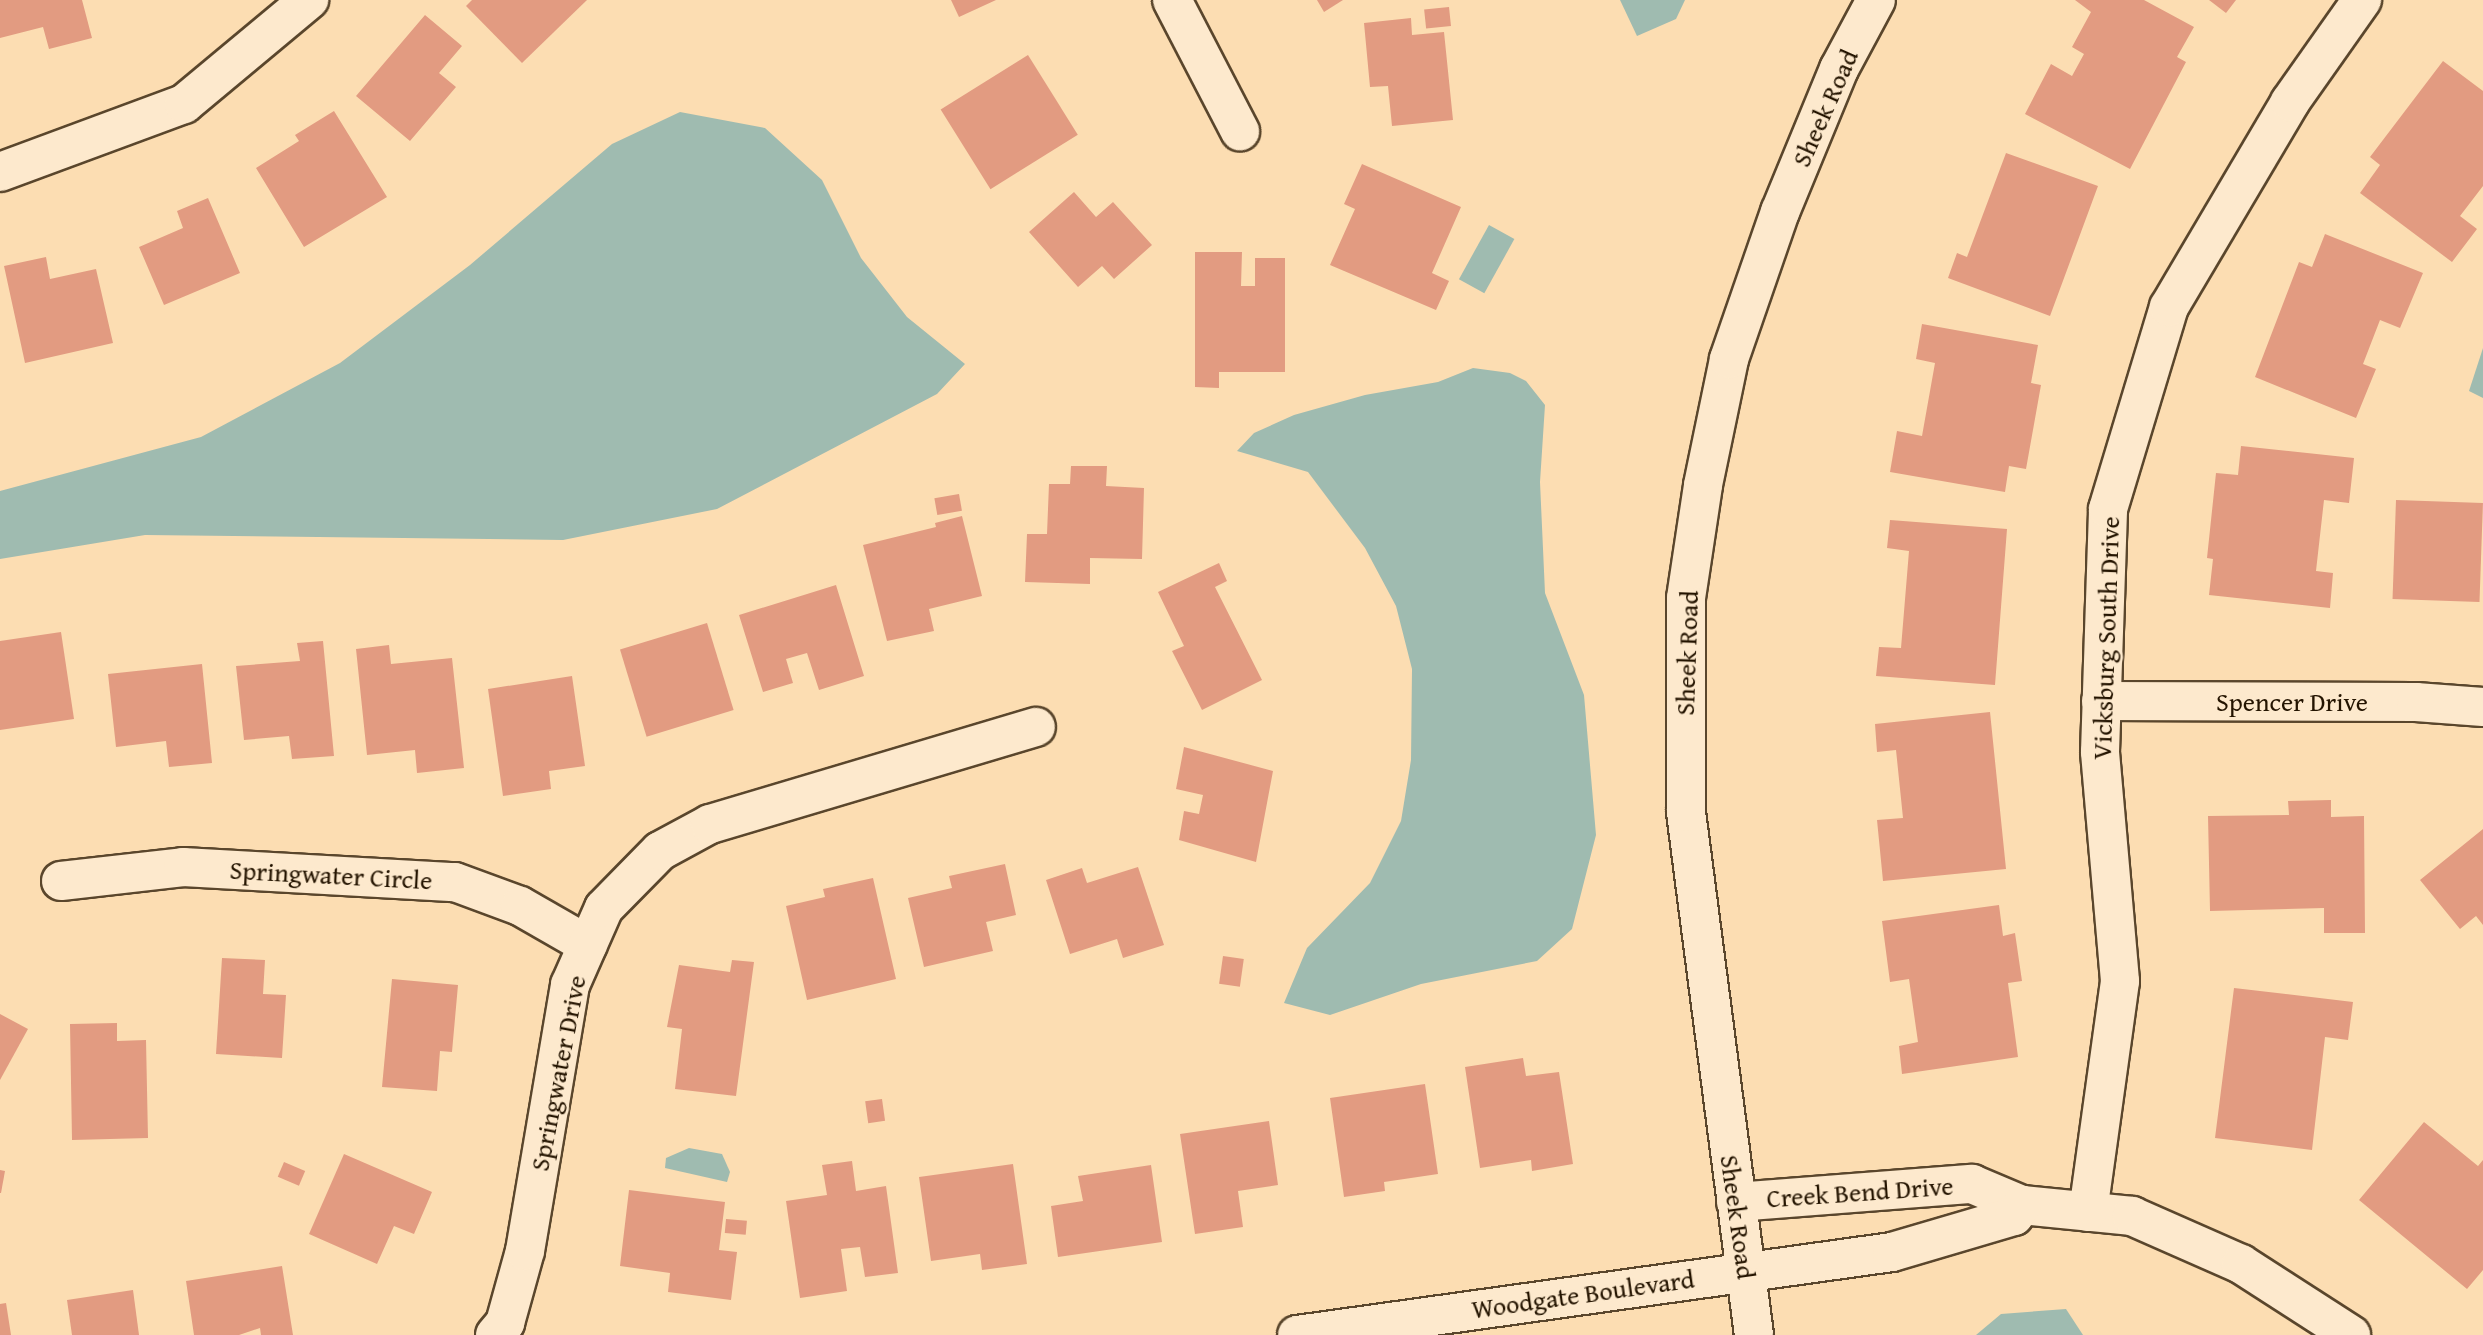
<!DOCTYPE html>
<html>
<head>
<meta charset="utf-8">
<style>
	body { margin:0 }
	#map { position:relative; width:2483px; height:1335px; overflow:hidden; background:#fcddb2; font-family:"Gentium Book Plus",serif }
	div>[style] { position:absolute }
	.water>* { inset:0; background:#9fbbb0; transform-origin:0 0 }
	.building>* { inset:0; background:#e29b81; transform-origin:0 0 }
	.roads { filter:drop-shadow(2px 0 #5a462c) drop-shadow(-2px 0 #5a462c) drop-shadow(0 2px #5a462c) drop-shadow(0 -2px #5a462c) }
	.street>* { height:38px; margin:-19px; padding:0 19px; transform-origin:19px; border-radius:19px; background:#fde9cd }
	.secondary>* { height:38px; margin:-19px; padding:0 19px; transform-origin:19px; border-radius:19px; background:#fde9cd }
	span { translate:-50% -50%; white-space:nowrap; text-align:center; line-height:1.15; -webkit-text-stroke:5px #fde9cd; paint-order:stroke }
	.street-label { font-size:26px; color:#241400 }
</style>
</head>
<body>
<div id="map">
	<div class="water">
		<i style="clip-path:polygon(1620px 0,1685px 0,1676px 19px,1637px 36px)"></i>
		<i style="clip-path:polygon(680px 112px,765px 128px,822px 180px,861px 258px,907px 317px,965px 364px,937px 394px,717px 509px,563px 540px,145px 535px,0 559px,0 491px,201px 437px,340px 363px,470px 265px,612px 144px)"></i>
		<i style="left:1489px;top:225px;width:29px;height:62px;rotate:29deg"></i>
		<i style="clip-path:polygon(2483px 348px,2483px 398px,2469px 391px)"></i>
		<i style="clip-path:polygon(1473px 368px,1510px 373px,1526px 381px,1545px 405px,1540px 482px,1545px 593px,1584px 695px,1596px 835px,1572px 929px,1537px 961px,1421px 984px,1330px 1015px,1284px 1003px,1307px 948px,1370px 883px,1401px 821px,1411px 760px,1412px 669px,1396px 606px,1365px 548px,1308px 472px,1237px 451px,1254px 433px,1294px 415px,1365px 395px,1438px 382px)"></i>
		<i style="clip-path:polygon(689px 1148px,722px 1154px,730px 1172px,727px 1182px,665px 1168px,666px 1158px)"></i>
		<i style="clip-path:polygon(2066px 1309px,2083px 1335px,1976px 1335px,2001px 1314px)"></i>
	</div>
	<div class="building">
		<i style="clip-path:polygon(0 0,82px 0,92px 38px,49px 49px,43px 27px,0 38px)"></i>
		<i style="clip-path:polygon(472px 0,587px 0,522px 63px,466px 6px)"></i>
		<i style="clip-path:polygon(951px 0,996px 0,959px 17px)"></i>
		<i style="clip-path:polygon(1317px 0,1343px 0,1324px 12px)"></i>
		<i style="clip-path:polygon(2075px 0,2144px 0,2194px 27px,2177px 57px,2186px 62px,2130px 169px,2025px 114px,2051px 64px,2072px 76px,2084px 54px,2072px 47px,2091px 12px)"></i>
		<i style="clip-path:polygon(2209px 0,2236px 0,2226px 13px)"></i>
		<i style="left:1449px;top:7px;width:19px;height:25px;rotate:84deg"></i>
		<i style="clip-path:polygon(425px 15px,462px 46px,439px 73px,456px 87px,410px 141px,356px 96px)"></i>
		<i style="clip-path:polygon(1411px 18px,1412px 35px,1444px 32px,1453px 120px,1392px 126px,1388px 86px,1370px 87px,1364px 23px)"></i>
		<i style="left:1028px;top:55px;width:94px;height:103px;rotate:58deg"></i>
		<i style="clip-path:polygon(2443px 61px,2483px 91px,2483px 186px,2460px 216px,2477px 229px,2452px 262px,2360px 193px,2380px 165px,2370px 157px)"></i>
		<i style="clip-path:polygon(334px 111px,387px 197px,304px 247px,256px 168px,299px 141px,295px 135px)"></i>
		<i style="clip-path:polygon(2006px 153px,2098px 186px,2050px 316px,1948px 278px,1957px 253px,1967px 257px)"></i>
		<i style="clip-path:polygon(1362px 164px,1461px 207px,1432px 273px,1449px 281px,1436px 310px,1330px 265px,1355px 209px,1344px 204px)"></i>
		<i style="clip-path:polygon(1074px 192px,1096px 217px,1113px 202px,1152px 245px,1114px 279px,1102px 266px,1078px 287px,1029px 232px)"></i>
		<i style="clip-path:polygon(208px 198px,240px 273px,164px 305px,139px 247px,183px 228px,177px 211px)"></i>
		<i style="clip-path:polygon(2325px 234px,2423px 273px,2400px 328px,2380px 320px,2363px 364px,2376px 369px,2356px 418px,2255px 377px,2299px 262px,2312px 267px)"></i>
		<i style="clip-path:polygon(1195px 252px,1242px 252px,1241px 286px,1255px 286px,1255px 258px,1285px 258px,1285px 372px,1219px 372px,1219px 388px,1195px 387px)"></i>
		<i style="clip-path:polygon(46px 257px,50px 279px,96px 269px,113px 343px,25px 363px,4px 266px)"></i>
		<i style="clip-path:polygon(1922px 324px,2038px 345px,2031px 383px,2041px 385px,2026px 469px,2009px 466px,2005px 492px,1890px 472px,1897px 431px,1922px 436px,1935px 363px,1916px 359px)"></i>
		<i style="clip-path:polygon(2241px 446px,2354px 458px,2349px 503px,2324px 500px,2316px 571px,2333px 573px,2330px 608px,2209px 595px,2213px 559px,2207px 558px,2216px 473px,2238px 475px)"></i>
		<i style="clip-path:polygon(1071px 466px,1107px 466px,1106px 486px,1144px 488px,1142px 559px,1090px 558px,1090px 584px,1025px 582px,1027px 534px,1047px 534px,1049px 484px,1070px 484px)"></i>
		<i style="left:959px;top:494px;width:17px;height:25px;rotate:80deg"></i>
		<i style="left:2396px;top:500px;width:87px;height:99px;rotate:2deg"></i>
		<i style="clip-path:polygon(962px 516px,982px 596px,929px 609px,934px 631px,887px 641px,863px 545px,936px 527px,935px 523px)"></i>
		<i style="clip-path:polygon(1890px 520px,2007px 529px,1995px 685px,1876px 676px,1879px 647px,1901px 648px,1909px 551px,1887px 548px)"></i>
		<i style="clip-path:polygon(1219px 563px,1227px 581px,1215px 587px,1262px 680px,1202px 710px,1172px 651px,1184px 646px,1158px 592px)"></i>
		<i style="clip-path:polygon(836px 585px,864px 676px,819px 690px,807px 653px,786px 659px,793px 683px,763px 692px,739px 615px)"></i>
		<i style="left:707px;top:623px;width:91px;height:91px;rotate:73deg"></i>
		<i style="clip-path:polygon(61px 632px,74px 719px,0 730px,0 641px)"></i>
		<i style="clip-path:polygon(323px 641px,334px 756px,292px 759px,289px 736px,244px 740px,236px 666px,300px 661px,297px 643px)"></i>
		<i style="clip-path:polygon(389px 645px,391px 664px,452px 658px,464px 768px,417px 773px,415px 750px,367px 755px,356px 649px)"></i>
		<i style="clip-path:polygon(202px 664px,212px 763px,169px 767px,166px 741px,116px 747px,108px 674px)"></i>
		<i style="clip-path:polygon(572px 676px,585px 766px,549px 771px,551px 789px,503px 796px,488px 689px)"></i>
		<i style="clip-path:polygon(1990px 712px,2006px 869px,1883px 881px,1877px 820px,1903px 818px,1896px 750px,1877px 752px,1875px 724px)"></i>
		<i style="clip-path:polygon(1184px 747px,1273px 771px,1256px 862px,1179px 840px,1184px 811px,1199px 814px,1203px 795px,1176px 789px)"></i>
		<i style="clip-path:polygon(2331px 800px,2331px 817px,2364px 816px,2365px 933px,2324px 933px,2324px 908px,2210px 911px,2208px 816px,2289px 815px,2288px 801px)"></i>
		<i style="clip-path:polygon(2483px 829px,2483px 925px,2476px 916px,2460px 929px,2420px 880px)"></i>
		<i style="clip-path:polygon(1005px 864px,1016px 915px,986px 922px,993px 951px,924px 967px,908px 898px,952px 888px,949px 876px)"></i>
		<i style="clip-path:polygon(1138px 867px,1164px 945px,1123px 958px,1117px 939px,1070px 954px,1046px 880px,1082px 868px,1087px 883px)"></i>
		<i style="clip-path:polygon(873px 878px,896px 979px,807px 1000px,786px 906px,825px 897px,823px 889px)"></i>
		<i style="clip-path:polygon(1999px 905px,2003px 936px,2015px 933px,2022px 981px,2008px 983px,2018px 1057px,1902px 1074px,1899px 1046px,1918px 1042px,1909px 979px,1890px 982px,1882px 921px)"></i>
		<i style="left:1223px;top:956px;width:21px;height:28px;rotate:8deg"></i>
		<i style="clip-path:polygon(222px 958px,265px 960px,263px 994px,286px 995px,282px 1058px,216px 1054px)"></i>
		<i style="clip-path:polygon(732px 960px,754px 962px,736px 1096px,675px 1089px,682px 1029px,667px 1027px,679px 965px,730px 972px)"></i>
		<i style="clip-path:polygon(392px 979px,458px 985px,452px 1052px,440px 1051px,437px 1091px,382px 1087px)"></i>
		<i style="clip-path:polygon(2234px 988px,2353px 1002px,2348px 1040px,2325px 1037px,2312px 1150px,2215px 1138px)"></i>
		<i style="clip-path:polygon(0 1014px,28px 1029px,0 1080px)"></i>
		<i style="clip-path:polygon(117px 1023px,117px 1041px,146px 1040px,148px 1138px,72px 1140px,70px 1024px)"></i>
		<i style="clip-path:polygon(1523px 1058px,1526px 1076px,1559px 1072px,1573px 1164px,1532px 1171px,1531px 1160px,1480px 1168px,1465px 1067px)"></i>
		<i style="clip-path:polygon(1425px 1084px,1438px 1174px,1384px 1182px,1385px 1191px,1344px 1197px,1330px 1098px)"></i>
		<i style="left:882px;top:1099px;width:22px;height:17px;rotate:82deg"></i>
		<i style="clip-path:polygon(1269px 1121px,1278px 1185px,1238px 1191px,1243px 1227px,1195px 1234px,1180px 1134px)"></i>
		<i style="clip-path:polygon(2424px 1122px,2478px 1166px,2483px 1160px,2483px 1270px,2467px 1289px,2359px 1200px)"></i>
		<i style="clip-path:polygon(344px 1154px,432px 1192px,414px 1234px,394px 1226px,377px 1264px,309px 1234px)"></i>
		<i style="clip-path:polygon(852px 1161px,856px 1191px,886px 1186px,898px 1273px,865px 1277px,860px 1247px,841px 1249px,847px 1291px,800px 1298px,786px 1201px,827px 1195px,822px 1165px)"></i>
		<i style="left:284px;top:1162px;width:23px;height:16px;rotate:23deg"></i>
		<i style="clip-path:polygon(1013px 1164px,1027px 1264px,982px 1270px,980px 1254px,931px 1261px,919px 1177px)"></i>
		<i style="clip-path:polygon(1151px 1165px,1162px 1242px,1058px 1257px,1051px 1206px,1083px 1201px,1078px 1176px)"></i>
		<i style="clip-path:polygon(0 1170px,5px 1171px,1px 1193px,0 1193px)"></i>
		<i style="clip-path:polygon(629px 1190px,725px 1202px,719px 1250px,737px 1252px,731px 1300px,668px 1292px,670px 1273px,620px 1266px)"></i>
		<i style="left:726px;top:1219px;width:21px;height:14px;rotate:5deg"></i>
		<i style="clip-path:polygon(282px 1266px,293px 1335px,261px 1335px,260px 1328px,239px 1335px,194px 1335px,186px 1281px)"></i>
		<i style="clip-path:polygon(133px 1290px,139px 1335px,72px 1335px,67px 1300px)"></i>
		<i style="clip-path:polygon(6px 1303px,11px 1335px,0 1335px,0 1304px)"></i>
	</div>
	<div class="roads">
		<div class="street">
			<i style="left:1172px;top:0;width:148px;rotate:62.6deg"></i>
			<i style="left:0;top:172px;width:196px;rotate:-20.3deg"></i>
			<i style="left:184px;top:104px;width:163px;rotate:-39.8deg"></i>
			<i style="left:2101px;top:701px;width:315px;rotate:0.2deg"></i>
			<i style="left:2416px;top:702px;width:67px;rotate:4.3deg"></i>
			<i style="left:61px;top:881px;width:123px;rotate:-6.5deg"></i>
			<i style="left:183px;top:867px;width:272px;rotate:3.2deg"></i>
			<i style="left:455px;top:882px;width:69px;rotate:20.3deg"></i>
			<i style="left:520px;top:906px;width:78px;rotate:29.8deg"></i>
			<i style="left:1736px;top:1202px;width:237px;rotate:-4.4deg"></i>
			<i style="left:1972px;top:1184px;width:54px;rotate:22.8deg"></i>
			<i style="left:2022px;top:1205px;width:111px;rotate:5.7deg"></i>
			<i style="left:2132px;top:1216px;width:119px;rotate:23.8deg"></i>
			<i style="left:2241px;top:1264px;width:131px;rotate:32.8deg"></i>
			<i style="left:2088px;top:1212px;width:233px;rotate:-82.1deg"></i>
			<i style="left:2120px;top:981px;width:230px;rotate:-95deg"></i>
			<i style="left:2100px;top:752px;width:243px;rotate:-88.1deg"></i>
			<i style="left:2108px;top:509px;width:211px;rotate:-73.2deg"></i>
			<i style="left:2169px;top:307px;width:238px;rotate:-59.4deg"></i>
			<i style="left:2290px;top:102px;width:125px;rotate:-54.8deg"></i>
			<i style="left:495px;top:1335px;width:16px;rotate:-50deg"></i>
			<i style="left:505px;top:1323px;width:75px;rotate:-74.5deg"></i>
			<i style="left:525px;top:1251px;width:270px;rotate:-80.4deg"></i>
			<i style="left:570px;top:985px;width:84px;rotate:-66.2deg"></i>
			<i style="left:604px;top:908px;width:80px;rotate:-45.5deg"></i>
			<i style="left:660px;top:851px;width:57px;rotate:-28.4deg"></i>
			<i style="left:710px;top:824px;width:340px;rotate:-16.6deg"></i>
			<i style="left:1297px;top:1335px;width:601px;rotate:-7.94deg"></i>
			<i style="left:1892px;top:1252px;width:127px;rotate:-16.4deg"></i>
			<i style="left:2014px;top:1216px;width:14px;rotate:-54deg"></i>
		</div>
		<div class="secondary">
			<i style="left:1754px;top:1335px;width:527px;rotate:-97.41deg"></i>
			<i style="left:1686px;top:812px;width:214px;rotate:-90deg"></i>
			<i style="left:1686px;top:598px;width:114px;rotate:-81.4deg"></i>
			<i style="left:1703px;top:485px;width:129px;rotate:-78.3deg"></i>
			<i style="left:1729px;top:359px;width:156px;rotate:-70.9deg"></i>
			<i style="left:1780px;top:212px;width:155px;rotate:-67.6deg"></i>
			<i style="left:1839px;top:69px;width:78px;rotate:-61.8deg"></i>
		</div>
	</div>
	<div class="street-label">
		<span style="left:1825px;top:108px;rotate:-66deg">Sheek Road</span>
		<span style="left:2106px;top:638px;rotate:-88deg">Vicksburg South Drive</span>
		<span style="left:1687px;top:653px;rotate:-88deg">Sheek Road</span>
		<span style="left:2292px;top:702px">Spencer Drive</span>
		<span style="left:331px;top:875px;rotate:3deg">Springwater Circle</span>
		<span style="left:558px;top:1073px;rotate:-79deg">Springwater Drive</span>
		<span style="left:1860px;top:1192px;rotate:-4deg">Creek Bend Drive</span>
		<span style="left:1738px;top:1217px;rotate:82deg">Sheek Road</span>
		<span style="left:1583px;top:1294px;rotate:-8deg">Woodgate Boulevard</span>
	</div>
</div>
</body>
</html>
